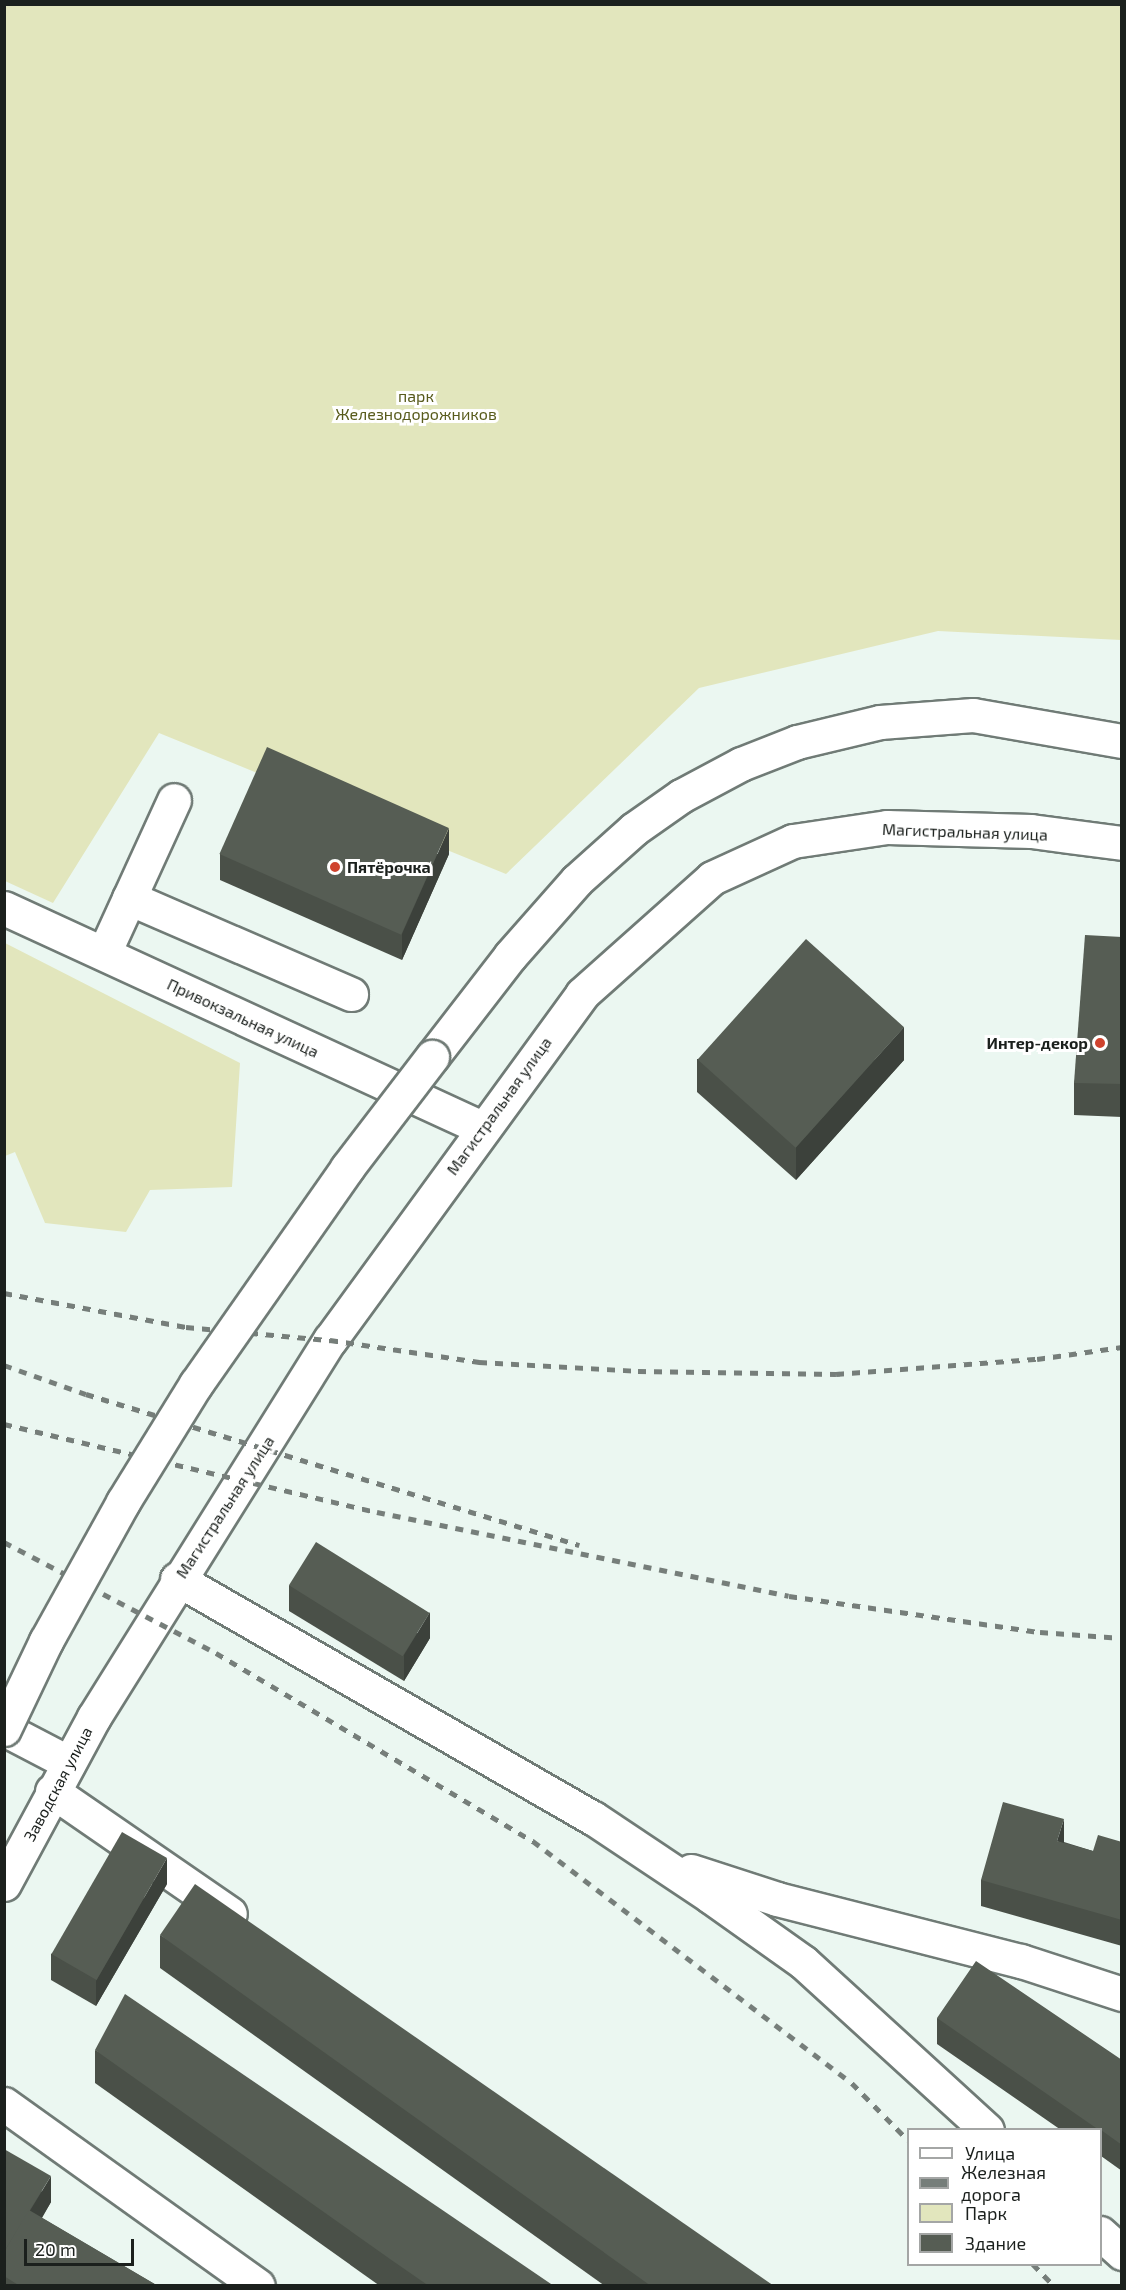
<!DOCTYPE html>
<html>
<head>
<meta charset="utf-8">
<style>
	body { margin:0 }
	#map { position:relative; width:1126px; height:2290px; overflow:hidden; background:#ebf7f1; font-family:"Exo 2",sans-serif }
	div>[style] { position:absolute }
	.green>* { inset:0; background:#e2e6bd }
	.roads { filter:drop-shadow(2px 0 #707b76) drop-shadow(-2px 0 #707b76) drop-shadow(0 2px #707b76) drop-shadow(0 -2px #707b76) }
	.minor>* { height:33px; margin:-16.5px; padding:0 16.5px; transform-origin:16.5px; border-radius:16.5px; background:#fff }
	.major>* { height:33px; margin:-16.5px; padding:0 16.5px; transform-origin:16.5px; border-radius:16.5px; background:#fff }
	.rail>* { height:4.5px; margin-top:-2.25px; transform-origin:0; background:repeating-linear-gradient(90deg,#767e7a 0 8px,transparent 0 16px) }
	.bridges { filter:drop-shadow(2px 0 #707b76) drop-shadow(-2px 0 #707b76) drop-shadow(0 2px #707b76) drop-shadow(0 -2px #707b76) }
	.major-bridge>* { height:33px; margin:-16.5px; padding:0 16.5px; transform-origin:16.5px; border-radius:16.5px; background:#fff }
	.wall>* { inset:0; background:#4a5048 }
	.shaded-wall>* { inset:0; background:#3c413b }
	.building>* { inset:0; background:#565d54; transform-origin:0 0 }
	.dots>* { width:16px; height:16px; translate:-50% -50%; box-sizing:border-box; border:3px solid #fff; border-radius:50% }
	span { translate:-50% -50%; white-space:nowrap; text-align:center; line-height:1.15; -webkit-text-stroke:6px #fff; paint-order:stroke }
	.park-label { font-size:16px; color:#585b1c }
	.street-label { font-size:16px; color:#1b201d }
	.poi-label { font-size:16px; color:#1b201d; font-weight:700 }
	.left { translate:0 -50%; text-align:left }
	.right { translate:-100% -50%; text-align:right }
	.frame { position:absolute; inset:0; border:6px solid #1b201d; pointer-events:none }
	.legend { position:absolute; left:907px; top:2128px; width:195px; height:138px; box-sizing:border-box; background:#fff; border:2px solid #a4a6a5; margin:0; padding:8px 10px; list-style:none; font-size:18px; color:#1b201d }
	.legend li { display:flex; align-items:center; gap:12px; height:30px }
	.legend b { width:30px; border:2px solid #a4a6a5 }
	.scale { position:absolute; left:24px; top:2239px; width:110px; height:27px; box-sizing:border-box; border:3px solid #1b201d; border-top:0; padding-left:8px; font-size:18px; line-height:21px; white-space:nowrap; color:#1b201d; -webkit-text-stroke:4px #fff; paint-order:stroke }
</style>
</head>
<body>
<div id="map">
	<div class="green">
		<i style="clip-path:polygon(5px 5px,1121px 5px,1121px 640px,938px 631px,699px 688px,506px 874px,159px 733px,53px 903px,5px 881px)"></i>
		<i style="clip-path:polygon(5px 943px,240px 1063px,232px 1187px,150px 1190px,126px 1232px,45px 1223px,15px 1152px,5px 1156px)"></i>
	</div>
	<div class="roads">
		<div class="minor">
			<i style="left:129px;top:898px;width:242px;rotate:23.4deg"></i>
			<i style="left:4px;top:908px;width:526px;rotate:24.71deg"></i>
			<i style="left:104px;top:953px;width:168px;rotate:-65.4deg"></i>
			<i style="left:177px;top:1579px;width:480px;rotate:29.9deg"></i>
			<i style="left:593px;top:1818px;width:141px;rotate:33.7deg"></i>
			<i style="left:710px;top:1896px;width:114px;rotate:35.4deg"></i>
			<i style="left:803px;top:1962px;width:249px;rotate:42.4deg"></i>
			<i style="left:4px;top:1729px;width:73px;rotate:27.6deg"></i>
			<i style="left:52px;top:1791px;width:216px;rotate:34.6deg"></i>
			<i style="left:691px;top:1871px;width:90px;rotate:18deg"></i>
			<i style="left:777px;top:1899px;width:252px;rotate:14.3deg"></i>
			<i style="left:1021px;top:1961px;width:106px;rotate:18.1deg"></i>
			<i style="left:4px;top:1884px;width:190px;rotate:-61.7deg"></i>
			<i style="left:94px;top:1717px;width:445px;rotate:-58deg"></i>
			<i style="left:330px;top:1340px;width:428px;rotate:-53.9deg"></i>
			<i style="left:582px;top:994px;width:174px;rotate:-41.7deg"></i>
			<i style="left:712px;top:878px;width:89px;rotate:-24.6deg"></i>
			<i style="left:793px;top:841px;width:95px;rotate:-8.5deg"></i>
			<i style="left:887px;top:827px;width:144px;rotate:1.6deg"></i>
			<i style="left:1031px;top:831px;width:92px;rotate:7.5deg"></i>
			<i style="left:4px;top:2104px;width:312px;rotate:35.6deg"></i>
			<i style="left:1100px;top:2233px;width:30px;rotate:42deg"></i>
		</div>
		<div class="major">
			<i style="left:432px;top:1057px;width:128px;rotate:-52.3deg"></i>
			<i style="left:510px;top:956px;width:101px;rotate:-48.6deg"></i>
			<i style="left:577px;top:880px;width:76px;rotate:-41.8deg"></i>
			<i style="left:634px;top:829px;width:57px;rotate:-35.1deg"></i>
			<i style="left:681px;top:796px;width:68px;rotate:-28.1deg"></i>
			<i style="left:741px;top:764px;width:60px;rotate:-21.4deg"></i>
			<i style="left:797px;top:742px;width:85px;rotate:-13.5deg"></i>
			<i style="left:880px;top:722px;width:93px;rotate:-4.3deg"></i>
			<i style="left:973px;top:715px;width:151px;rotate:9.9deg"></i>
		</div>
	</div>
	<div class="rail">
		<i style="left:4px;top:1293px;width:185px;rotate:10.6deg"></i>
		<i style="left:186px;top:1327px;width:145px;rotate:5.2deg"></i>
		<i style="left:330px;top:1340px;width:151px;rotate:8.4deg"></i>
		<i style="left:479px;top:1362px;width:159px;rotate:3.2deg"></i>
		<i style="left:638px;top:1371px;width:198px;rotate:0.9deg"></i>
		<i style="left:836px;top:1374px;width:202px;rotate:-4.3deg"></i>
		<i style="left:1037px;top:1359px;width:86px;rotate:-8deg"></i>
		<i style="left:4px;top:1365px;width:87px;rotate:19.5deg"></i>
		<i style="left:86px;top:1394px;width:516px;rotate:17.03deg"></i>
		<i style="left:4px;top:1424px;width:383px;rotate:13.3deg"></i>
		<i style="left:377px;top:1512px;width:420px;rotate:11.5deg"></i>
		<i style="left:789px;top:1596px;width:254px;rotate:8.2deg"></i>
		<i style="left:1040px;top:1632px;width:82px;rotate:4.2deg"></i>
		<i style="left:4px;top:1542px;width:239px;rotate:27.6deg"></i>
		<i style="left:216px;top:1653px;width:369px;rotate:30.7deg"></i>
		<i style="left:533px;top:1841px;width:400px;rotate:37.2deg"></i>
		<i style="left:852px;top:2083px;width:80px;rotate:45.5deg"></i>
		<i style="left:1033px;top:2264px;width:30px;rotate:46deg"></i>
	</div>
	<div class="bridges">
		<div class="major-bridge">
			<i style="left:4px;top:1729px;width:98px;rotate:-64.5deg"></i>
			<i style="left:46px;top:1641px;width:159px;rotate:-61deg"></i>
			<i style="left:123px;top:1502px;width:139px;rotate:-58.3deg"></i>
			<i style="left:196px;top:1384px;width:264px;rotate:-55deg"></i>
			<i style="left:347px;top:1168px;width:140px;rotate:-52.6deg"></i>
		</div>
	</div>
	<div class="wall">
		<i style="clip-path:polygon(220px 854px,449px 854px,402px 960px,220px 880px)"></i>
		<i style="clip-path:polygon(1122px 937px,1122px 1117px,1074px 1115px,1074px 1083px)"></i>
		<i style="clip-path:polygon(697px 1059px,904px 1060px,796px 1180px,697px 1092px)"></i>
		<i style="clip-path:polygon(289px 1585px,430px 1638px,404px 1681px,289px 1611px)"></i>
		<i style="clip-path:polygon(1064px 1842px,1093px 1851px,1122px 1842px,1122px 1946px,981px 1906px,981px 1880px)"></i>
		<i style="clip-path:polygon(167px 1884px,96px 2006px,51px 1980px,51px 1954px)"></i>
		<i style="clip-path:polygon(160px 1935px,774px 2286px,605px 2286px,160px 1968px)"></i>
		<i style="clip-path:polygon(937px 2018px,1122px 2060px,1122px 2171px,1101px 2156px,1101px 2130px,1061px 2130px,937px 2044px)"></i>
		<i style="clip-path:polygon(95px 2050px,554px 2286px,380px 2286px,95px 2083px)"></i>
		<i style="clip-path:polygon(4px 2149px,51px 2202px,42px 2218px,158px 2286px,4px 2286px)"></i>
	</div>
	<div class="shaded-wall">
		<i style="clip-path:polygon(449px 828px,449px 854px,402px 960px,402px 934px)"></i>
		<i style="clip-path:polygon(904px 1027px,904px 1060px,796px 1180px,796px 1147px)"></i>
		<i style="clip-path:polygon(430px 1612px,430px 1638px,404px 1681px,404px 1655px)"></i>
		<i style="clip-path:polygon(1064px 1819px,1064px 1845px,1057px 1841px)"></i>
		<i style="clip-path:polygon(167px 1858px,167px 1884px,96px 2006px,96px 1981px)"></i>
		<i style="clip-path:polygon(51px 2176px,51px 2202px,6px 2277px,4px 2254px)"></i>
	</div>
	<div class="building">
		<i style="left:267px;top:747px;width:199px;height:117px;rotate:24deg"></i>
		<i style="clip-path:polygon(1085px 935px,1122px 937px,1122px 1084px,1074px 1083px)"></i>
		<i style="left:806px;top:939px;width:132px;height:162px;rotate:42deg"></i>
		<i style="left:316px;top:1542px;width:134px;height:51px;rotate:32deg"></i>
		<i style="clip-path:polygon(1003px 1802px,1064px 1819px,1057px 1841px,1093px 1851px,1098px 1835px,1122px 1842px,1122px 1920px,981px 1880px)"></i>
		<i style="left:122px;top:1832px;width:52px;height:141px;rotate:30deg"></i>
		<i style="clip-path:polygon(195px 1884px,774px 2286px,651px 2286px,160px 1935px)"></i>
		<i style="clip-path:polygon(976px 1961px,1122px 2060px,1122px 2145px,1101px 2130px,1099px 2130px,937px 2018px)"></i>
		<i style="clip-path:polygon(125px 1994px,554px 2286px,429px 2286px,390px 2259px,95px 2050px)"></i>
		<i style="clip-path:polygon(4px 2149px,51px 2176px,4px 2252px)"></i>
		<i style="clip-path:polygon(29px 2210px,158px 2286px,20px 2286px,4px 2276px,4px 2252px)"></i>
	</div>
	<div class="dots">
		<i style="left:335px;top:867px;background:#cf432e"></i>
		<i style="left:1100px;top:1043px;background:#cf432e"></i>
	</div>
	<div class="park-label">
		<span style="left:416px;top:405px">парк<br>Железнодорожников</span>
	</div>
	<div class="street-label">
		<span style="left:965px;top:832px;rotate:2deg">Магистральная улица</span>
		<span style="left:243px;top:1018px;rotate:25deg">Привокзальная улица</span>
		<span style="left:499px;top:1106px;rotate:-54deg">Магистральная улица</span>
		<span style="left:225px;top:1507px;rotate:-57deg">Магистральная улица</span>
		<span style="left:58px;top:1784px;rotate:-62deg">Заводская улица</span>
	</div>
	<div class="poi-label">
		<span class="left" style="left:347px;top:867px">Пятёрочка</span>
		<span class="right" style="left:1088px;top:1043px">Интер-декор</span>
	</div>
	<div class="frame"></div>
	<ul class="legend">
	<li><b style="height:8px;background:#fff"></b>Улица</li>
	<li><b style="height:8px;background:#767e7a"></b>Железная дорога</li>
	<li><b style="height:16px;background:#e2e6bd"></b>Парк</li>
	<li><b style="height:16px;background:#565d54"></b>Здание</li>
	</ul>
	<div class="scale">20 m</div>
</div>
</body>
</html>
